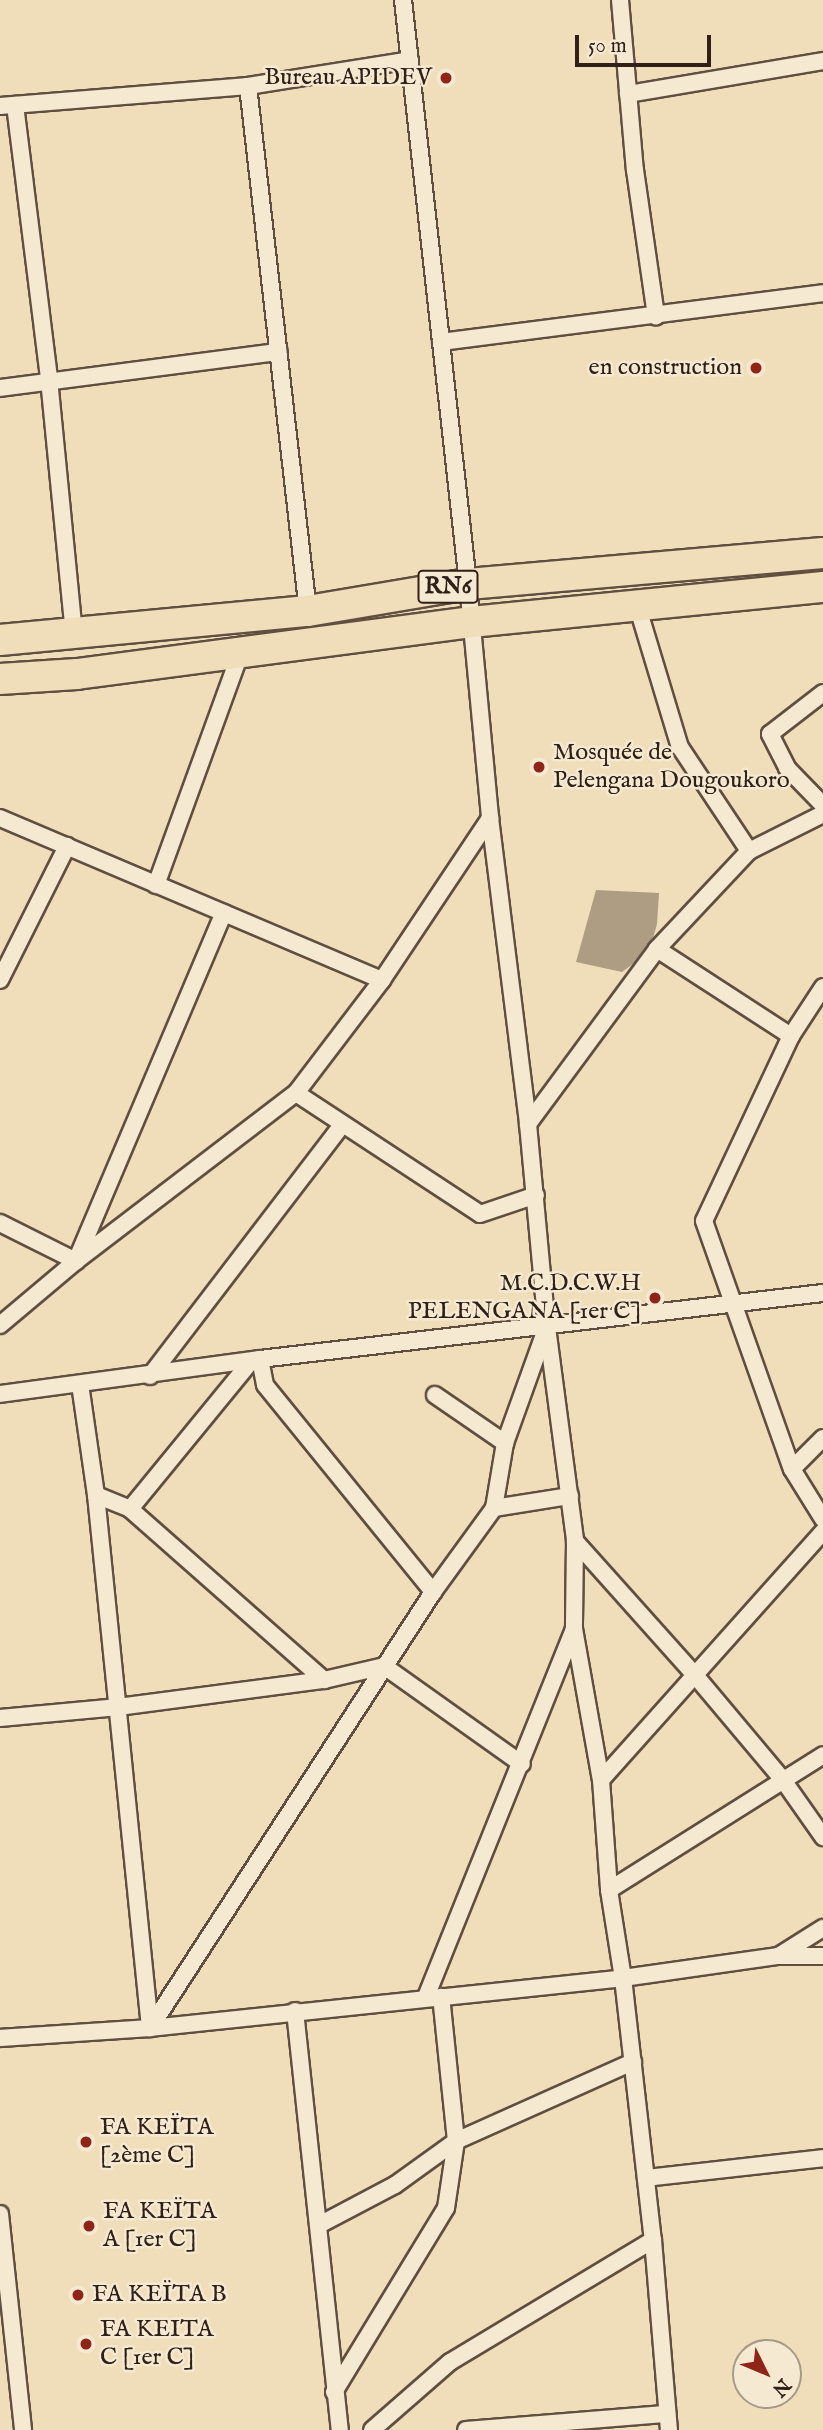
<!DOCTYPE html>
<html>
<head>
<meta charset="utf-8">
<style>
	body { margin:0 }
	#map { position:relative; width:823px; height:2430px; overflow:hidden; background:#f0ddba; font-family:"IM FELL English",serif }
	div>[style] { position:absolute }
	.water>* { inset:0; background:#af9d83 }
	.roads { filter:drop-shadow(2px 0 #604f40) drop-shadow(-2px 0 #604f40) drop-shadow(0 2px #604f40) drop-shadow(0 -2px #604f40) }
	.street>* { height:16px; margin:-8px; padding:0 8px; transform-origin:8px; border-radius:8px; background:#f5e9d2 }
	.highway>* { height:30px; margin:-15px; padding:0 15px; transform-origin:15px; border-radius:15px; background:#f0ddba }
	.dots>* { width:19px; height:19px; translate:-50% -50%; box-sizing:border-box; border:4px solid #f5e9d2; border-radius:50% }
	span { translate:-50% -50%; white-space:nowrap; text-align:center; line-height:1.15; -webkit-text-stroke:5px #f5e9d2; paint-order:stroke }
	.shield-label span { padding:2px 5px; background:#f5e9d2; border:2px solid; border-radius:5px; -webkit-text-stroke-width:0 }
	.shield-label { font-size:23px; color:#302018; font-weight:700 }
	.poi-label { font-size:24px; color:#302018 }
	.right { translate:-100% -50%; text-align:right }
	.left { translate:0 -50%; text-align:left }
	.north { position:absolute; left:732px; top:2339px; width:70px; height:70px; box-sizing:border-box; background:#f5e9d2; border:2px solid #a69988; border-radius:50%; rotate:133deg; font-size:19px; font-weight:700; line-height:28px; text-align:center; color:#302018 }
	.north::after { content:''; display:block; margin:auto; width:24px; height:32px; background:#8f2418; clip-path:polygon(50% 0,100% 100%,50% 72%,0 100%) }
	.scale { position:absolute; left:575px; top:35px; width:136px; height:32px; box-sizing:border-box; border:4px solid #302018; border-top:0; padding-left:9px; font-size:21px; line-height:24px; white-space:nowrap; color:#302018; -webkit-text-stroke:5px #f5e9d2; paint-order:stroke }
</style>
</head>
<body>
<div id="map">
	<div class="water">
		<i style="clip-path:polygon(596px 890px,659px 893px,657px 924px,649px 952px,622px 972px,576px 962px)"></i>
	</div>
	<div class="roads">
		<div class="street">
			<i style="left:403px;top:0;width:588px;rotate:83.65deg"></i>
			<i style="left:468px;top:584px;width:235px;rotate:84.6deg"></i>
			<i style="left:490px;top:818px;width:308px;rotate:82.9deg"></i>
			<i style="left:528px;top:1124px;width:204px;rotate:84.7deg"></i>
			<i style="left:547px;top:1327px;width:216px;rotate:82.5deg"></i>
			<i style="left:575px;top:1541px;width:88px;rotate:90.7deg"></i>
			<i style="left:574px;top:1629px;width:153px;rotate:79.9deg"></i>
			<i style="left:601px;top:1780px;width:110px;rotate:85.8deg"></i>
			<i style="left:609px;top:1890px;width:89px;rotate:81deg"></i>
			<i style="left:623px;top:1978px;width:264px;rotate:83.5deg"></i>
			<i style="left:653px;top:2240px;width:191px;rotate:85.2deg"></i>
			<i style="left:620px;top:0;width:171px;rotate:85deg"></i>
			<i style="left:635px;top:170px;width:148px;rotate:81.8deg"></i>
			<i style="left:248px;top:86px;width:528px;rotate:83.48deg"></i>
			<i style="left:628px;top:94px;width:198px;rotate:-9.6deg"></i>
			<i style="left:15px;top:105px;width:276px;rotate:82.9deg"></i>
			<i style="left:49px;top:379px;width:256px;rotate:84.4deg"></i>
			<i style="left:0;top:106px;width:249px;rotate:-4.6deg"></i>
			<i style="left:248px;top:86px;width:164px;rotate:-9.1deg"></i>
			<i style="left:441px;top:342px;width:385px;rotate:-7.3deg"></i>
			<i style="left:0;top:388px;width:281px;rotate:-7.4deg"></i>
			<i style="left:637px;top:605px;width:148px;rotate:73.2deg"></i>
			<i style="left:680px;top:747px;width:125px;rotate:56.4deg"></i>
			<i style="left:823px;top:693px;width:67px;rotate:142.3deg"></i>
			<i style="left:770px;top:734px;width:38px;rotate:63deg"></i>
			<i style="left:787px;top:768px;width:52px;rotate:45.8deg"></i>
			<i style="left:0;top:818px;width:415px;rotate:23deg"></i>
			<i style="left:156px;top:885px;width:246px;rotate:-70deg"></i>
			<i style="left:657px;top:949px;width:160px;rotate:33deg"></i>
			<i style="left:0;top:980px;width:150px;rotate:-63.4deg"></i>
			<i style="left:823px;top:987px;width:59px;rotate:123.1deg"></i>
			<i style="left:791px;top:1036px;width:204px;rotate:115.2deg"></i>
			<i style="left:704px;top:1221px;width:263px;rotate:70.5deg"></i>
			<i style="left:792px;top:1469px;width:59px;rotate:58.2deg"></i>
			<i style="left:296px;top:1093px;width:220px;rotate:33.3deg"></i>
			<i style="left:480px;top:1214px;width:59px;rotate:-18.7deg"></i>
			<i style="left:528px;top:1124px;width:217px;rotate:-53.6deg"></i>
			<i style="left:657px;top:949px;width:134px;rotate:-46.8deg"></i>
			<i style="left:749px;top:851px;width:83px;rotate:-26.6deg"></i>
			<i style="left:0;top:1223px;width:85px;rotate:26.6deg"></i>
			<i style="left:76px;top:1261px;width:378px;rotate:-67deg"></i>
			<i style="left:0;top:1325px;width:99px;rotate:-40.1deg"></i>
			<i style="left:76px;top:1261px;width:277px;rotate:-37.4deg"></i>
			<i style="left:296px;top:1093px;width:142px;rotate:-52.7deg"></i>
			<i style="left:382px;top:980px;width:195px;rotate:-56.3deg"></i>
			<i style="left:260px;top:1359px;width:26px;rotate:79deg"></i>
			<i style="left:265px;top:1385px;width:267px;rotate:50.9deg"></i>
			<i style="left:150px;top:1376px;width:317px;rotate:-52.6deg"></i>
			<i style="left:80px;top:1384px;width:112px;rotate:81.8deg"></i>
			<i style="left:96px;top:1495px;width:536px;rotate:84.21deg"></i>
			<i style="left:0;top:1394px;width:262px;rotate:-7.7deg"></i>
			<i style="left:260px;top:1359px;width:567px;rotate:-6.69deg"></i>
			<i style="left:435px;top:1395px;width:85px;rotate:34.4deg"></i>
			<i style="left:792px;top:1469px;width:44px;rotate:-45deg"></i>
			<i style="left:96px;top:1495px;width:37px;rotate:22deg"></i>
			<i style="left:130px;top:1509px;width:259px;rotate:41.4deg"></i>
			<i style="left:494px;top:1508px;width:77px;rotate:-9deg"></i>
			<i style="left:130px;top:1509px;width:191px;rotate:-50.7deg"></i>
			<i style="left:575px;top:1541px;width:178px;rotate:48.2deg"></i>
			<i style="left:694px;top:1674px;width:138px;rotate:50deg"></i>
			<i style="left:783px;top:1780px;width:70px;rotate:54.9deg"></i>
			<i style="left:0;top:1718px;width:119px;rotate:-5.3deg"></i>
			<i style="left:118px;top:1707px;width:208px;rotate:-7.5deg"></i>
			<i style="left:324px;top:1680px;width:62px;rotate:-13.1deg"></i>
			<i style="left:384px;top:1666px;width:169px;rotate:35.4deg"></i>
			<i style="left:601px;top:1780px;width:333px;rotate:-48.2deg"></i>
			<i style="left:609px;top:1890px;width:253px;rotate:-32.2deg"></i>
			<i style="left:780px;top:1955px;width:51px;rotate:-32.1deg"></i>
			<i style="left:426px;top:1997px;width:397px;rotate:-68.1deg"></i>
			<i style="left:295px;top:2011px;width:421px;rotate:83.9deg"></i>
			<i style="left:150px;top:2028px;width:520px;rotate:-57.01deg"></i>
			<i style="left:433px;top:1592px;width:104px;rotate:-54deg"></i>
			<i style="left:494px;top:1508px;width:66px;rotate:-80.4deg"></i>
			<i style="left:505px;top:1443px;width:121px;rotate:-70.2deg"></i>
			<i style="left:0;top:2038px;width:150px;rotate:-3.8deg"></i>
			<i style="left:150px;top:2028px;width:476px;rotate:-6deg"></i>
			<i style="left:623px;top:1978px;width:157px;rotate:-8.1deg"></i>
			<i style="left:778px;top:1956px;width:45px"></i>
			<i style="left:646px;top:2178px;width:178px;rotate:-6.4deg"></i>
			<i style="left:0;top:2214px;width:217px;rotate:83.9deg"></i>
			<i style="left:319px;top:2225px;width:86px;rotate:-27.8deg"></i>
			<i style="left:395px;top:2185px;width:75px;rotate:-35.8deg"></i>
			<i style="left:456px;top:2141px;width:194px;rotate:-24.1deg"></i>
			<i style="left:334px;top:2392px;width:215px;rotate:-58.7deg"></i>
			<i style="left:446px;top:2208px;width:68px;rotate:-81.5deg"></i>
			<i style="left:456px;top:2141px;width:145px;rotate:-95.9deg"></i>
			<i style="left:372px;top:2430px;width:103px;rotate:-41.1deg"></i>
			<i style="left:450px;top:2362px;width:237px;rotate:-31deg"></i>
			<i style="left:466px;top:2430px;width:202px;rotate:-4.6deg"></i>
		</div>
		<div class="highway">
			<i style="left:0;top:640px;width:309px;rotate:-5.4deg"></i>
			<i style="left:308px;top:611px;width:162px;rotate:-9.6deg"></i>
			<i style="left:468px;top:584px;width:356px;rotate:-5deg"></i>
			<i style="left:0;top:679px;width:77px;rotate:-3.7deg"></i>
			<i style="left:77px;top:674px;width:397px;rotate:-7.5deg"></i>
			<i style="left:471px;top:622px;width:354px;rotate:-5.7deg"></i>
		</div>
	</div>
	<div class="dots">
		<i style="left:446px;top:78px;background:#8f2418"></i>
		<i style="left:756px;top:368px;background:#8f2418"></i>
		<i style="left:539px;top:767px;background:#8f2418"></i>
		<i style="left:655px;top:1298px;background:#8f2418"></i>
		<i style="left:86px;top:2142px;background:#8f2418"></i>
		<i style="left:89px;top:2226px;background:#8f2418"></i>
		<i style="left:78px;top:2295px;background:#8f2418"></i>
		<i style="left:86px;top:2344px;background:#8f2418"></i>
	</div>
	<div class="shield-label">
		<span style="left:448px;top:587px">RN6</span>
	</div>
	<div class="poi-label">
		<span class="right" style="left:432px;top:78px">Bureau APIDEV</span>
		<span class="right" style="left:742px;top:368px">en construction</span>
		<span class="left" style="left:553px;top:767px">Mosquée de<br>Pelengana Dougoukoro</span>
		<span class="right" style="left:641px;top:1298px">M.C.D.C.W.H<br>PELENGANA [1er C]</span>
		<span class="left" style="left:100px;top:2142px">FA KEÏTA<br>[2ème C]</span>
		<span class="left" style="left:103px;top:2226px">FA KEÏTA<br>A [1er C]</span>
		<span class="left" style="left:92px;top:2295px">FA KEÏTA B</span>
		<span class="left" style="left:100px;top:2344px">FA KEITA<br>C [1er C]</span>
	</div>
	<div class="north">N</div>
	<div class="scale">50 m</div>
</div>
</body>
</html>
